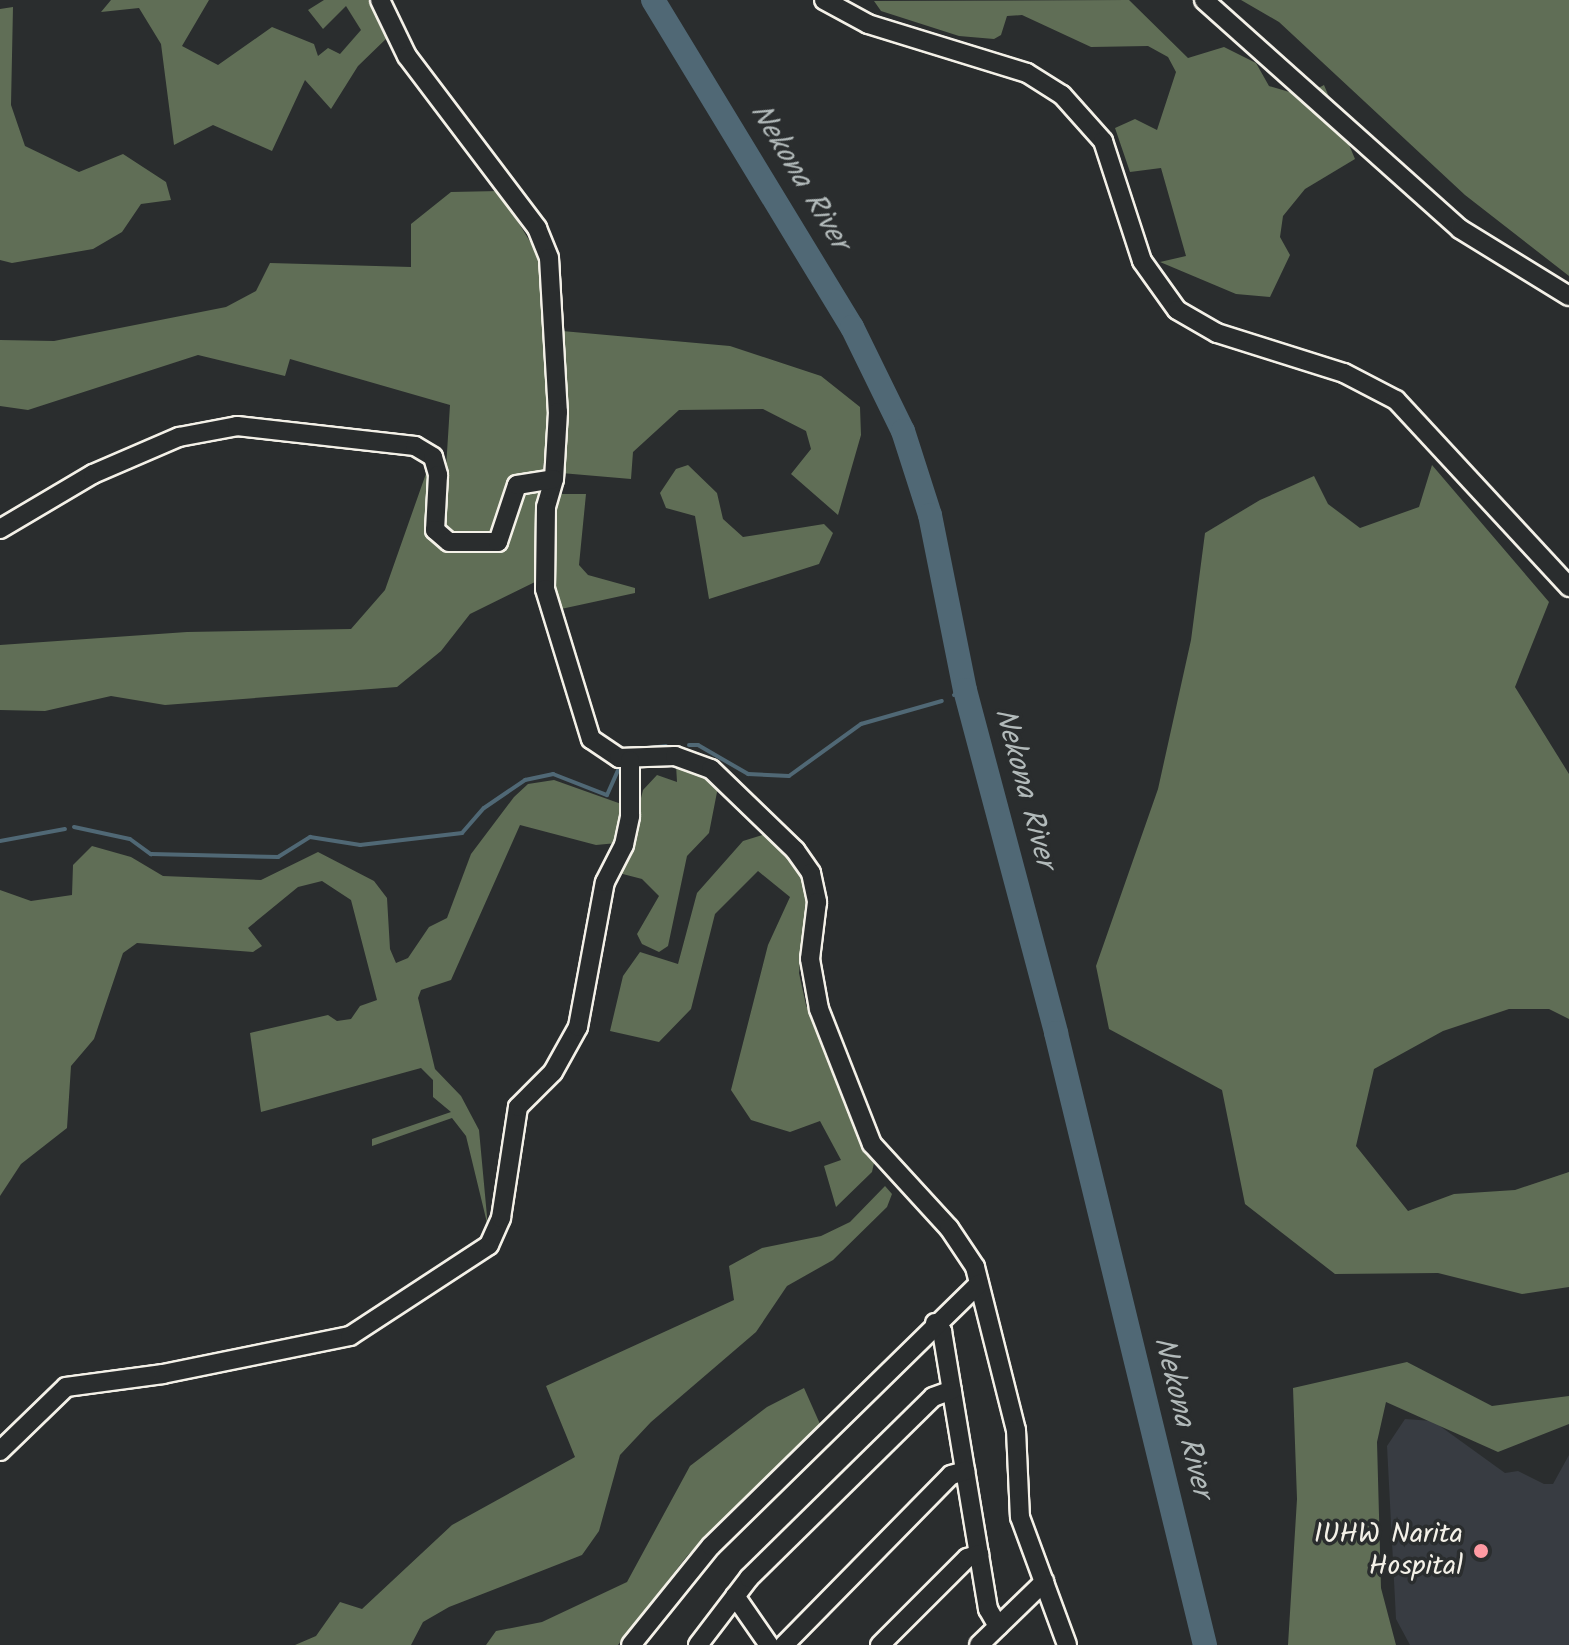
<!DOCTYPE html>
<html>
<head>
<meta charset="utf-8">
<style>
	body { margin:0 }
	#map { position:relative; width:1569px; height:1645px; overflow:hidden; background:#2a2d2e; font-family:Kalam,sans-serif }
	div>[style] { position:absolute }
	.built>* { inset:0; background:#383c42 }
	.green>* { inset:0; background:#606e56 }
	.stream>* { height:4px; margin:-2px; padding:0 2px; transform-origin:2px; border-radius:2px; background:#506875 }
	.river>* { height:24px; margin:-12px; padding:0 12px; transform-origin:12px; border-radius:12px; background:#506875 }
	.roads { filter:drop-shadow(2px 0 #f4f1e8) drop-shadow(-2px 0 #f4f1e8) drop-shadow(0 2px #f4f1e8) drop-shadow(0 -2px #f4f1e8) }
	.minor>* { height:18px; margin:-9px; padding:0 9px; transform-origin:9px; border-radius:9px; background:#2a2d2e }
	.dots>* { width:22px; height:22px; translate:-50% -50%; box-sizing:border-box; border:4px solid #2a2d2e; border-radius:50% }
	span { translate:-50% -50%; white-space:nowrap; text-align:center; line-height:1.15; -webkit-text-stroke:7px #2a2d2e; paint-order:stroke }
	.poi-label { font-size:28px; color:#f4f1e8 }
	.right { translate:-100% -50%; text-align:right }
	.water-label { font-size:30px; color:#b2baba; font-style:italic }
</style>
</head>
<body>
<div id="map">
	<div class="built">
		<i style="clip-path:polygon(1405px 1419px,1433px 1421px,1505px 1473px,1518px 1471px,1544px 1484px,1553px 1484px,1569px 1455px,1569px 1645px,1410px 1645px,1396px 1619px,1387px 1446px)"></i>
	</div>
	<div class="green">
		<i style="clip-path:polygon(111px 0,209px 0,182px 46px,218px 65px,272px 27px,314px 44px,318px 56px,328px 48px,340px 54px,361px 30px,346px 6px,323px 29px,308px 10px,324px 0,374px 0,389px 36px,358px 66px,331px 109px,305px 80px,272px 151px,213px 125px,174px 145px,161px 44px,139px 8px,101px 12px)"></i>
		<i style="clip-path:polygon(1129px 0,1188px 58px,1224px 47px,1256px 63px,1269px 86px,1303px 96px,1324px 85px,1355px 159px,1305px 189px,1283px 216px,1280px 237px,1290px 255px,1270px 297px,1236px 294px,1160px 262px,1186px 256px,1161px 168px,1130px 172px,1115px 128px,1135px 119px,1157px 130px,1176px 72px,1168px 57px,1148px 46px,1091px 47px,1022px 15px,1007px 16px,1001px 35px,994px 39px,959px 36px,881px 11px,874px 1px)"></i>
		<i style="clip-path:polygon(1241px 0,1569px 0,1569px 276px,1465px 195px,1279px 22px)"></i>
		<i style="clip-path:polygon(13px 7px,11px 105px,25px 146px,79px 172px,123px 154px,166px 182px,171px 200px,141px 204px,122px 232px,93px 249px,12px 263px,0 260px,0 9px)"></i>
		<i style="clip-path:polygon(499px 191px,537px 253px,544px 284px,551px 413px,536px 517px,542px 561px,537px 581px,470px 614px,441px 651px,397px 687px,165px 705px,111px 696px,45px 711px,0 710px,0 645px,187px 632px,351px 629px,385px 590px,429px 465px,446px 468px,450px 405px,290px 359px,285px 376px,198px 355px,28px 410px,0 406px,0 340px,54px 341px,226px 307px,256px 291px,270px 263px,411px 267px,411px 224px,451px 192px)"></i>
		<i style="clip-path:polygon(562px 331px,730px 346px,821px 376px,860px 407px,861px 435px,838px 515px,791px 474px,811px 449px,806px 431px,763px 409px,679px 410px,633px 452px,631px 479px,561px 473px)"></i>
		<i style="clip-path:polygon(688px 465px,717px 493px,723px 519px,743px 537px,824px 524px,833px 533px,819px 564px,709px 599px,695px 516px,666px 508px,660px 493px,676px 469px)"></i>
		<i style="clip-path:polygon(1432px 465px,1549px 602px,1515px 687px,1569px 774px,1569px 1019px,1549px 1009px,1509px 1009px,1443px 1031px,1374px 1069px,1356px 1146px,1408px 1211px,1454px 1194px,1515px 1190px,1569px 1172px,1569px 1287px,1522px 1294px,1438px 1273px,1335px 1274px,1245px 1204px,1222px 1090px,1109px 1029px,1096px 966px,1158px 789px,1191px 640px,1205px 533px,1260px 500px,1314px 476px,1328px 504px,1360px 528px,1419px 507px)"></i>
		<i style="clip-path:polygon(556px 494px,586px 494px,579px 565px,588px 575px,635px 588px,635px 593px,561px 609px,553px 590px)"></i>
		<i style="clip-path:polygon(676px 765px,705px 772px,718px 787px,709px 833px,687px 856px,668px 946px,659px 952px,642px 944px,637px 934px,659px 896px,642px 879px,615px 872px,630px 842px,643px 790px,657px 775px,677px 782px)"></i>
		<i style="clip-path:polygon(554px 780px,627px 806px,617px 843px,596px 845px,520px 825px,451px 980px,421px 990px,418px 998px,435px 1069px,461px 1096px,479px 1130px,488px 1227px,466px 1136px,452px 1118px,372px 1146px,372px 1139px,451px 1112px,433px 1097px,433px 1080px,421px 1068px,261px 1112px,250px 1033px,328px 1015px,337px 1021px,351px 1019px,360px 1006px,377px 1000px,351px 900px,322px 881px,298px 887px,248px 928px,262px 946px,253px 952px,137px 943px,123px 953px,94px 1039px,71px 1066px,67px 1128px,21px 1164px,0 1196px,0 890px,31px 901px,72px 895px,73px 865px,92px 846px,131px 857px,163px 876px,261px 880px,318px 852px,374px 881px,387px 898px,390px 949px,396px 963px,408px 958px,429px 927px,447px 918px,471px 854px,514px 797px,528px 784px)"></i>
		<i style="clip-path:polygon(766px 834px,802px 872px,807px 899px,799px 973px,806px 1005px,874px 1163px,872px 1172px,836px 1207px,824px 1166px,841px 1160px,820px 1121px,790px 1132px,751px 1120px,731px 1090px,768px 945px,790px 897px,758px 871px,715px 914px,691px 1009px,659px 1042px,610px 1031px,623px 976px,640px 952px,678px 964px,697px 893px,743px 841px)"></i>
		<i style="clip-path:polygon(885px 1186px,892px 1194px,887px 1207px,833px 1260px,787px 1286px,756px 1332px,651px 1422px,620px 1455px,599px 1531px,582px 1555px,449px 1607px,423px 1622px,411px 1645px,295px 1645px,316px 1636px,340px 1602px,362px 1609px,452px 1525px,575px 1457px,546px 1386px,734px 1300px,729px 1266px,762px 1248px,821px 1236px,850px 1222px)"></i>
		<i style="clip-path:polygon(1407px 1362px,1492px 1406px,1569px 1396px,1569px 1424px,1498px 1452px,1386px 1402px,1377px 1442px,1381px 1588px,1396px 1645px,1288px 1645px,1297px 1499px,1293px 1388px)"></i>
		<i style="clip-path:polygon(804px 1388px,820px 1424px,687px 1556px,618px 1645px,486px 1645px,496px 1631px,542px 1622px,627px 1582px,690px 1466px,767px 1407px)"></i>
	</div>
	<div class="stream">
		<i style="left:954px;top:695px;width:12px;rotate:-24deg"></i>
		<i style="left:689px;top:745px;width:9px"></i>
		<i style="left:698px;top:745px;width:58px;rotate:30.1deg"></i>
		<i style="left:748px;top:774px;width:41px;rotate:2.8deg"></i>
		<i style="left:789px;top:776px;width:89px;rotate:-35.8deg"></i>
		<i style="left:861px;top:724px;width:84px;rotate:-15.9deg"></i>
		<i style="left:650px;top:748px;width:16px;rotate:-7deg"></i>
		<i style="left:74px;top:827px;width:57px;rotate:12.1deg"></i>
		<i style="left:130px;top:839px;width:26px;rotate:36deg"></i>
		<i style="left:151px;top:854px;width:127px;rotate:1.4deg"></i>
		<i style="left:278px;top:857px;width:38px;rotate:-32deg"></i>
		<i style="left:310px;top:837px;width:51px;rotate:9.1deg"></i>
		<i style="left:360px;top:845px;width:103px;rotate:-6.7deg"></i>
		<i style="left:462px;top:833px;width:33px;rotate:-49deg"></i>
		<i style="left:484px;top:808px;width:50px;rotate:-34.3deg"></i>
		<i style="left:525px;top:780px;width:29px;rotate:-12deg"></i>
		<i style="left:553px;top:774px;width:58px;rotate:21.3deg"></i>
		<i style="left:607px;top:795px;width:27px;rotate:-66deg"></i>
		<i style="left:0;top:841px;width:66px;rotate:-10.5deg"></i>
	</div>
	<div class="river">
		<i style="left:653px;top:0;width:383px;rotate:58.7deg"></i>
		<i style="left:852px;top:327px;width:116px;rotate:63.9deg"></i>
		<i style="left:903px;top:431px;width:88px;rotate:72.2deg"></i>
		<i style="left:930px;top:515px;width:178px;rotate:78.7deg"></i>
		<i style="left:965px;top:690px;width:355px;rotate:75.1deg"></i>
		<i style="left:1056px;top:1033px;width:630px;rotate:76.32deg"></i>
	</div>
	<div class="roads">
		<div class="minor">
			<i style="left:380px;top:0;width:62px;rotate:64.3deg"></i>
			<i style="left:407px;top:56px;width:216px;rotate:52.9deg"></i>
			<i style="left:537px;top:228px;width:32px;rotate:68deg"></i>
			<i style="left:549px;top:258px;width:154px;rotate:86.7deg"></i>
			<i style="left:558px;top:412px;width:67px;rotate:93.4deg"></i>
			<i style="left:554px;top:479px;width:29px;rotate:106deg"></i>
			<i style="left:546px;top:507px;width:82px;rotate:90.7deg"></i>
			<i style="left:545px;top:589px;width:157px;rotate:73deg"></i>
			<i style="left:591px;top:739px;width:34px;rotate:34deg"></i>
			<i style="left:619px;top:758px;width:56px;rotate:-2deg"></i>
			<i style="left:675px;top:756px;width:38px;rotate:20deg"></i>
			<i style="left:711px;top:769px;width:117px;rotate:44deg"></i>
			<i style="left:795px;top:850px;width:28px;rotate:55deg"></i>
			<i style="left:811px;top:873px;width:30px;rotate:78deg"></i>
			<i style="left:817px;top:902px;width:57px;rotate:97deg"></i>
			<i style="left:810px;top:959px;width:51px;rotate:79.8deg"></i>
			<i style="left:819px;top:1009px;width:145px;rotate:68.6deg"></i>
			<i style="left:872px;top:1144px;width:114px;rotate:47.5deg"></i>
			<i style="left:949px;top:1228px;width:47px;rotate:56.3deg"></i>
			<i style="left:975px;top:1267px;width:168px;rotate:75.9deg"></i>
			<i style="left:1016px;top:1430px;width:87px;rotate:87.4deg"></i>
			<i style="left:1020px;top:1517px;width:136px;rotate:69.8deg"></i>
			<i style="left:824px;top:0;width:50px;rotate:28.6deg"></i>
			<i style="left:868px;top:24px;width:166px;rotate:17.1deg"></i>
			<i style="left:1027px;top:73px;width:41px;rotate:32.2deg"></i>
			<i style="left:1062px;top:95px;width:62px;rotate:48.3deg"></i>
			<i style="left:1103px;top:141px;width:126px;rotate:72deg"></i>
			<i style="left:1142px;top:261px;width:60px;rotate:54.5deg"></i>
			<i style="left:1177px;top:310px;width:46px;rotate:29.9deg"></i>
			<i style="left:1217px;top:333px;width:133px;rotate:17.5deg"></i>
			<i style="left:1344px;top:373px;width:59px;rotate:27.4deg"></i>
			<i style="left:1396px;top:400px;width:255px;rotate:47.2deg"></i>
			<i style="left:1204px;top:0;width:343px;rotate:41.8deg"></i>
			<i style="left:1460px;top:229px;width:128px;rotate:31.6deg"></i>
			<i style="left:0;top:529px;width:108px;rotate:-30.6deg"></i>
			<i style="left:93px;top:474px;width:94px;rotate:-23.3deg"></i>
			<i style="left:179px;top:437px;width:59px;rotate:-10.7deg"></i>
			<i style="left:237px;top:426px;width:179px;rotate:6.4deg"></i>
			<i style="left:415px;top:446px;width:21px;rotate:31deg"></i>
			<i style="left:433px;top:457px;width:19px;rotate:74deg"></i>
			<i style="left:438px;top:475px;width:55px;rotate:93.1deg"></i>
			<i style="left:435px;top:530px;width:18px;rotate:41deg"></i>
			<i style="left:449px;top:542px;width:49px"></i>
			<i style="left:498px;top:542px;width:60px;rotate:-71.6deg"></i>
			<i style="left:517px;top:485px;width:37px;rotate:-9deg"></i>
			<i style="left:935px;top:1323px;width:11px;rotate:49deg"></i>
			<i style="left:942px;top:1331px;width:282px;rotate:80.6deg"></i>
			<i style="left:988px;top:1609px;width:20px;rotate:60deg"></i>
			<i style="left:0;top:1451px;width:92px;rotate:-44.1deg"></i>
			<i style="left:66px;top:1387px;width:98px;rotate:-7.6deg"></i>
			<i style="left:163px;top:1374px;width:191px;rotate:-11.5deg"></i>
			<i style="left:350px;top:1336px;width:166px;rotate:-33.2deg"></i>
			<i style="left:489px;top:1245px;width:30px;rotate:-66deg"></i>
			<i style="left:501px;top:1218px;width:112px;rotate:-81.3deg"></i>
			<i style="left:518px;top:1107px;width:49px;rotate:-45deg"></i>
			<i style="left:553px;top:1072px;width:51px;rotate:-60.9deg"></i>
			<i style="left:578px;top:1027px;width:147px;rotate:-79.5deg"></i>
			<i style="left:605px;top:882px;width:42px;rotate:-62.8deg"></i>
			<i style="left:624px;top:845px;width:30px;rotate:-78deg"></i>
			<i style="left:630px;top:816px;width:56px;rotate:-90deg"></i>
			<i style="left:735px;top:1596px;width:60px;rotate:55.2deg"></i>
			<i style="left:631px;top:1645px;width:127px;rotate:-51.1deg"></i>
			<i style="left:711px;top:1546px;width:375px;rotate:-44.4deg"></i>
			<i style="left:698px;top:1645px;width:84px;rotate:-52.7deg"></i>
			<i style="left:749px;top:1578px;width:258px;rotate:-44.5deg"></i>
			<i style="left:933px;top:1397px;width:20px;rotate:-20deg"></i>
			<i style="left:784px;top:1645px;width:238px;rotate:-45.5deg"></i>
			<i style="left:951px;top:1475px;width:15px;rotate:-16deg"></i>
			<i style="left:880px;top:1645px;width:123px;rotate:-45deg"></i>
			<i style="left:967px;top:1558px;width:13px;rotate:-18deg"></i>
			<i style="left:979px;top:1645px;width:91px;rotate:-44.1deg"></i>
		</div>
	</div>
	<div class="dots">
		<i style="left:1481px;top:1551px;background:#ff9aa2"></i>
	</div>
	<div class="poi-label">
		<span class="right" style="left:1463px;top:1551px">IUHW Narita<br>Hospital</span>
	</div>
	<div class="water-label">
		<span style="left:799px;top:177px;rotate:59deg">Nekona River</span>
		<span style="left:1024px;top:788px;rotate:75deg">Nekona River</span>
		<span style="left:1182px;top:1417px;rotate:76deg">Nekona River</span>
	</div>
</div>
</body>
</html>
